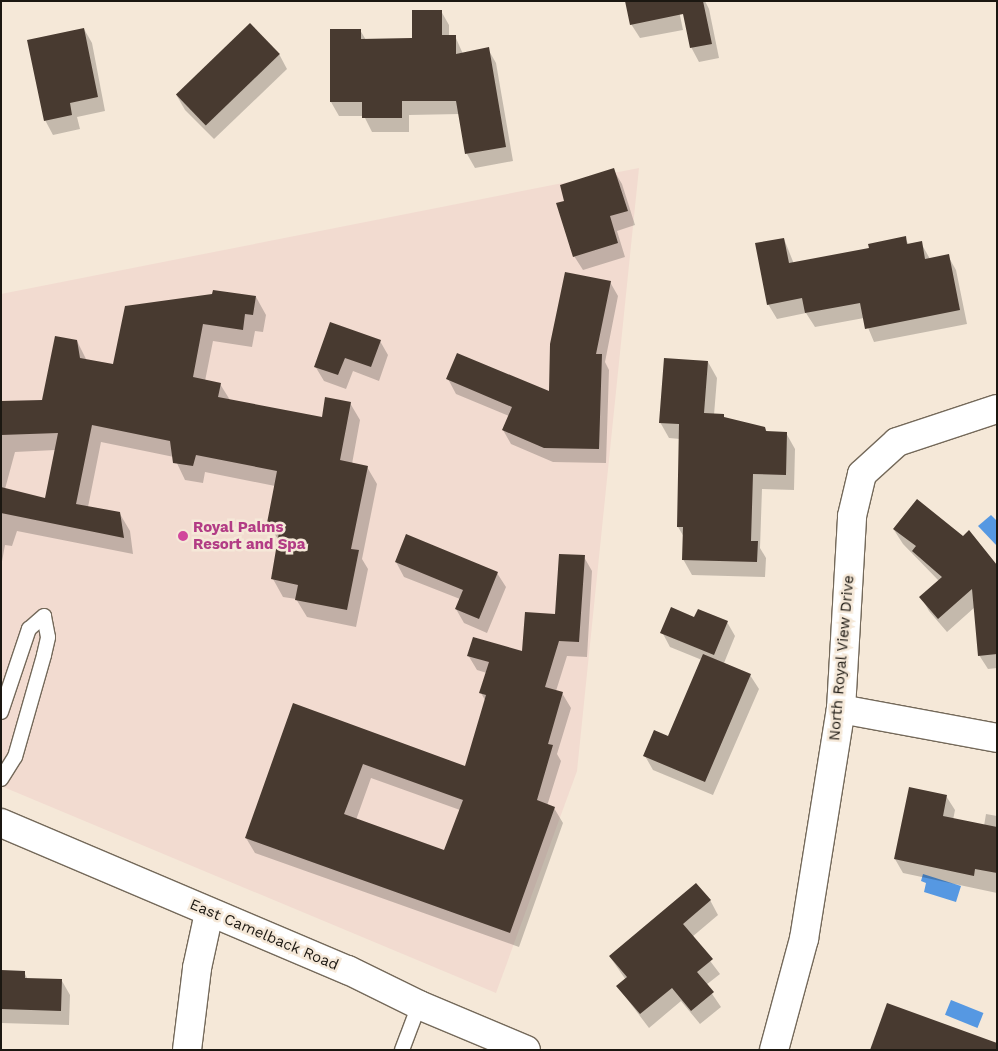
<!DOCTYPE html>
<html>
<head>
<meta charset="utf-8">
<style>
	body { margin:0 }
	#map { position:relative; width:998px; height:1051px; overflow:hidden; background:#f5e8d8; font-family:"Work Sans",sans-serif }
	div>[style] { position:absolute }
	.commercial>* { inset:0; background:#f2dbd0 }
	.water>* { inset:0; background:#5698e2; transform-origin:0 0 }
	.shadow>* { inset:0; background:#0003 }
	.building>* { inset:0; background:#483a30; transform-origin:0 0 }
	.roads { filter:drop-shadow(1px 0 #74695a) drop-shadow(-1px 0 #74695a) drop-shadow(0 1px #74695a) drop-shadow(0 -1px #74695a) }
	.lane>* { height:14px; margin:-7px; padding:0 7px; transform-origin:7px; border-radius:7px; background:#fff }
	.street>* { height:28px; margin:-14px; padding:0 14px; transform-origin:14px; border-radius:14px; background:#fff }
	.primary>* { height:28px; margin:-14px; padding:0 14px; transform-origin:14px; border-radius:14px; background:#fff }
	.dots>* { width:14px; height:14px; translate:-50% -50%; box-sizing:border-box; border:2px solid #f5e8d8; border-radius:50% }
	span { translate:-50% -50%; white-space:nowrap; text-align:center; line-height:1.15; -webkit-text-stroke:5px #f5e8d8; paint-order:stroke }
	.hotel-label { font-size:15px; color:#b23c85; font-weight:700 }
	.left { translate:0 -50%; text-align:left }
	.street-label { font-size:15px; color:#1b1711 }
	.frame { position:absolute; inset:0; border:2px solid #1b1711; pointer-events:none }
</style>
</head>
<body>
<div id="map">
	<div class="commercial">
		<i style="clip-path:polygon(639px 168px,577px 771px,496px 993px,1px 786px,1px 294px)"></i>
	</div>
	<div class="water">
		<i style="clip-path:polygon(991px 515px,997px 521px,997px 546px,978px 526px)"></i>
		<i style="clip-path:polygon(923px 874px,961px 886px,956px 902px,924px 892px,926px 883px,921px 881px)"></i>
		<i style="left:951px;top:1000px;width:35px;height:16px;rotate:22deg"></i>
	</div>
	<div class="shadow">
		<i style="clip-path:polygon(677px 1px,683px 30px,640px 38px,631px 24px)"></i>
		<i style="clip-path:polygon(681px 1px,705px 1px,709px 9px,719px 58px,699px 62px,691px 47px)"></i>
		<i style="clip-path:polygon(441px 11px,449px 25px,449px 36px,455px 36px,463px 54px,488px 49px,496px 63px,513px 161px,475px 168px,467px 154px,460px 114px,409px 115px,409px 132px,372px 132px,364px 116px,339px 116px,331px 102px,360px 30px,366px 40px,413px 40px)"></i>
		<i style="clip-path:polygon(84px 29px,92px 43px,105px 111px,77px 117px,80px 129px,53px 135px,45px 120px)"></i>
		<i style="clip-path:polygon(279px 54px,287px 69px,214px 139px,185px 110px,177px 96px)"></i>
		<i style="clip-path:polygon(613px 169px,622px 184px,635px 225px,617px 231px,625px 257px,583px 270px,574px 256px,566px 202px)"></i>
		<i style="clip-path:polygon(905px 238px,909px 245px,921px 243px,930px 259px,948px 256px,956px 270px,967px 324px,874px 342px,864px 318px,815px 327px,806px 313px,777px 319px,768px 304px,784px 239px,794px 264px,871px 249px)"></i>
		<i style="clip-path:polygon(610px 282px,618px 296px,605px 362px,609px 370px,606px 463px,553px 462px,511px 444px,503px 430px,509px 416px,456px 394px,448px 379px,550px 393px)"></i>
		<i style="clip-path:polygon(evenodd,256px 297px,266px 315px,263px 332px,255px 331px,252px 347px,213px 341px,205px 381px,220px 384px,230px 400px,323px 418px,350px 403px,360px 420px,352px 464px,367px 467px,377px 484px,362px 559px,368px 569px,356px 627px,307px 617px,296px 599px,283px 597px,273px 579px,279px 541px,268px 523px,275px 486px,205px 472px,203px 483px,185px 480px,174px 457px,101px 442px,88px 507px,120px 514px,130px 531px,133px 554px,17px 531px,12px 546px,5px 545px,1px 567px,1px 403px,43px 401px,77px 341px,87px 361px,114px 366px,256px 297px,55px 450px,46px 500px,5px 489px,15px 452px,55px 450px)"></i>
		<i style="clip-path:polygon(380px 341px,388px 355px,379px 381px,353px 371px,346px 389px,324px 381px,315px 366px)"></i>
		<i style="clip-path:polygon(708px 362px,717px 378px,714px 415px,765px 428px,767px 432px,786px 433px,795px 449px,794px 490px,762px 489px,760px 548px,766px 558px,765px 577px,692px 575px,683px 559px,684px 537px,678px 527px,680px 439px,669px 438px,660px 422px)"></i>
		<i style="clip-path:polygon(894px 530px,997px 568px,997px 668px,988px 669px,979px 655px,975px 607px,947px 632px,929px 611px,921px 597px,939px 581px,903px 544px)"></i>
		<i style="clip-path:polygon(407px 536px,497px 573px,506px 587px,487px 633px,464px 623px,456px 609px,460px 599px,404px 577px,396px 562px)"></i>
		<i style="clip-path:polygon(evenodd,584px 557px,592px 571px,587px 657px,567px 656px,556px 691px,562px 693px,571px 708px,557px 754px,561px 761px,547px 806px,554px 808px,563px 823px,519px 947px,255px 853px,246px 838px,294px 704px,466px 768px,486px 702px,481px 693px,487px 673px,477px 670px,468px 655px,523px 653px,556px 615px,584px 557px,371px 778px,460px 810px,445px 852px,356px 820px,371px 778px)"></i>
		<i style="clip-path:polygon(695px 619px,727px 622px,735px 636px,724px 663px,750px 675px,759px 689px,713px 795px,653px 770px,645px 756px,669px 738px,702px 660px,670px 647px,662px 632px)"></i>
		<i style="clip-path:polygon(946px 796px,955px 810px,953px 820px,984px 826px,986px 814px,997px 816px,997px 893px,903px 873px,895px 859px)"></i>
		<i style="clip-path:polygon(710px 900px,718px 915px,692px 937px,720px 974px,706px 985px,721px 1007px,700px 1024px,681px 1001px,649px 1028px,618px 987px,626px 980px,610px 957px)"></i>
		<i style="clip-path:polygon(1px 972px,24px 972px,28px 980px,62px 981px,70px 995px,69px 1025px,1px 1023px)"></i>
	</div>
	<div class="building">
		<i style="clip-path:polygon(625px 1px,703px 1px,712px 44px,690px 48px,683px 14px,630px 25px)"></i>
		<i style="clip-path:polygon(412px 10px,442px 10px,442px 35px,456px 35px,456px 54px,489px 47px,506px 147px,465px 154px,456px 101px,402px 101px,402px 118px,362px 118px,362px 102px,330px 102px,330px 29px,361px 29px,361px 39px,412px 38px)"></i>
		<i style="left:250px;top:23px;width:43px;height:103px;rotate:46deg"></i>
		<i style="clip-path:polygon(84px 28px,98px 97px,70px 103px,72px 115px,44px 121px,27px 40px)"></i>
		<i style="clip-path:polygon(614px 168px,628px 211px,610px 216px,618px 243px,573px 257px,556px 203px,564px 201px,560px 185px)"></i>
		<i style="clip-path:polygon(906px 236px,907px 244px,922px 241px,925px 259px,949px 254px,960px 310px,865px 329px,860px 303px,805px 313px,802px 298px,767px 305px,755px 243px,784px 238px,789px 263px,869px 248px,868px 244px)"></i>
		<i style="clip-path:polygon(565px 272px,611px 281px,596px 354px,602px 354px,599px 449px,544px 448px,502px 430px,512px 407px,446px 379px,457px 353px,549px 391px,550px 344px)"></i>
		<i style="clip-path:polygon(213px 290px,256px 296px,253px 315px,245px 314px,243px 330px,203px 324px,193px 377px,221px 383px,218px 397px,322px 417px,325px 397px,351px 402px,340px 460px,368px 466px,351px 549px,359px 550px,347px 610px,295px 600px,298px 585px,271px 579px,280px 526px,267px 523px,277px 471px,196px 455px,193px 466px,173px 463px,170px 441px,92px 425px,76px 504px,120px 512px,124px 538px,1px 513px,1px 487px,45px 498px,58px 433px,1px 435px,1px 401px,42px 400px,55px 336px,77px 340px,80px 358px,113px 364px,125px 306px,212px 294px)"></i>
		<i style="clip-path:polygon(330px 322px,381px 340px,371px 367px,345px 358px,338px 375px,314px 367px)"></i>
		<i style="clip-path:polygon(664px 358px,708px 361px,704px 413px,724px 414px,724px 417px,765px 427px,766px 431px,787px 432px,786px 475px,753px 474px,751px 541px,758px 541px,757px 562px,682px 560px,683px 527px,677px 527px,679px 424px,659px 423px)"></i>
		<i style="clip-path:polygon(917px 499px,963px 536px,969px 530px,997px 565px,997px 654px,978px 656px,972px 589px,938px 619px,919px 597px,942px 577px,912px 551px,916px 546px,893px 529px)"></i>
		<i style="clip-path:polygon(406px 534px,498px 572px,479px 619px,455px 609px,463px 590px,395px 562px)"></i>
		<i style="clip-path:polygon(evenodd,559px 554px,585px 555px,579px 642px,559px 641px,545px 687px,563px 692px,548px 744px,553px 745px,537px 800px,555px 807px,510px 933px,245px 838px,293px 703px,465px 766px,486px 695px,479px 693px,489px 662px,467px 656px,473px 637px,522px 651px,525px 612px,555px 614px,559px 554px,363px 764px,463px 800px,444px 850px,344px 814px,363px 764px)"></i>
		<i style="clip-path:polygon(671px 607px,694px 617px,698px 609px,728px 621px,714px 655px,660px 633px)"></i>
		<i style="clip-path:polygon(703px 654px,751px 674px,705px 782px,643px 756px,654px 730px,668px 736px)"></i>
		<i style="clip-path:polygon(909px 787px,947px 795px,943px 816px,997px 827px,997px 873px,975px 869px,974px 876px,894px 859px)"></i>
		<i style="clip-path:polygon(696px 883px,711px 900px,683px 924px,713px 959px,697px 972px,714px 992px,691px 1011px,672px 988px,640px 1014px,616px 986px,627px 977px,609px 956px)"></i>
		<i style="clip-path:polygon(1px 970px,25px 971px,25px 978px,62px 979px,61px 1011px,1px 1009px)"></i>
		<i style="clip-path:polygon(887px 1003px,997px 1043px,997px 1050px,870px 1050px)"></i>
	</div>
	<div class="roads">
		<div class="lane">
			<i style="left:1px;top:712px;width:88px;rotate:-71.4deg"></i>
			<i style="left:29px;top:629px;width:20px;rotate:-41deg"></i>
			<i style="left:1px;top:779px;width:26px;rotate:-58deg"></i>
			<i style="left:15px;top:757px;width:106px;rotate:-74.1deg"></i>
			<i style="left:44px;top:655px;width:18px;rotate:-77deg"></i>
			<i style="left:48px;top:637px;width:21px;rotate:-101deg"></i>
			<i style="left:402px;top:1050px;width:48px;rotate:-69.3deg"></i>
		</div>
		<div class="street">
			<i style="left:841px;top:709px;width:159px;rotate:10.5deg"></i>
			<i style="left:187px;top:1050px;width:83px;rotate:-83deg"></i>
			<i style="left:197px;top:968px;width:56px;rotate:-77.7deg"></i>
			<i style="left:774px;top:1050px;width:115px;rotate:-74.9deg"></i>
			<i style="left:804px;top:939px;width:233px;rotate:-80.9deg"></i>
			<i style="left:841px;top:709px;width:193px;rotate:-86.7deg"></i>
			<i style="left:852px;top:516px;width:43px;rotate:-76.6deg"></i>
			<i style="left:862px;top:474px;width:47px;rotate:-42.4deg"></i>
			<i style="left:897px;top:442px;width:105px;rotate:-18.3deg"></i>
		</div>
		<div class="primary">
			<i style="left:1px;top:823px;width:377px;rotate:23deg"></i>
			<i style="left:348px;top:970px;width:79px;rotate:26.2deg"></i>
			<i style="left:419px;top:1005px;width:116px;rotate:22.8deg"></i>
		</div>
	</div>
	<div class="dots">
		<i style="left:183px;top:536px;background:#d1479c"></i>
	</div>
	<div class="hotel-label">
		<span class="left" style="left:193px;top:536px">Royal Palms<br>Resort and Spa</span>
	</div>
	<div class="street-label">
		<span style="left:842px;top:658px;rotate:-85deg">North Royal View Drive</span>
		<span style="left:264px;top:935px;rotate:23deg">East Camelback Road</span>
	</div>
	<div class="frame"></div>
</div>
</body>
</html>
